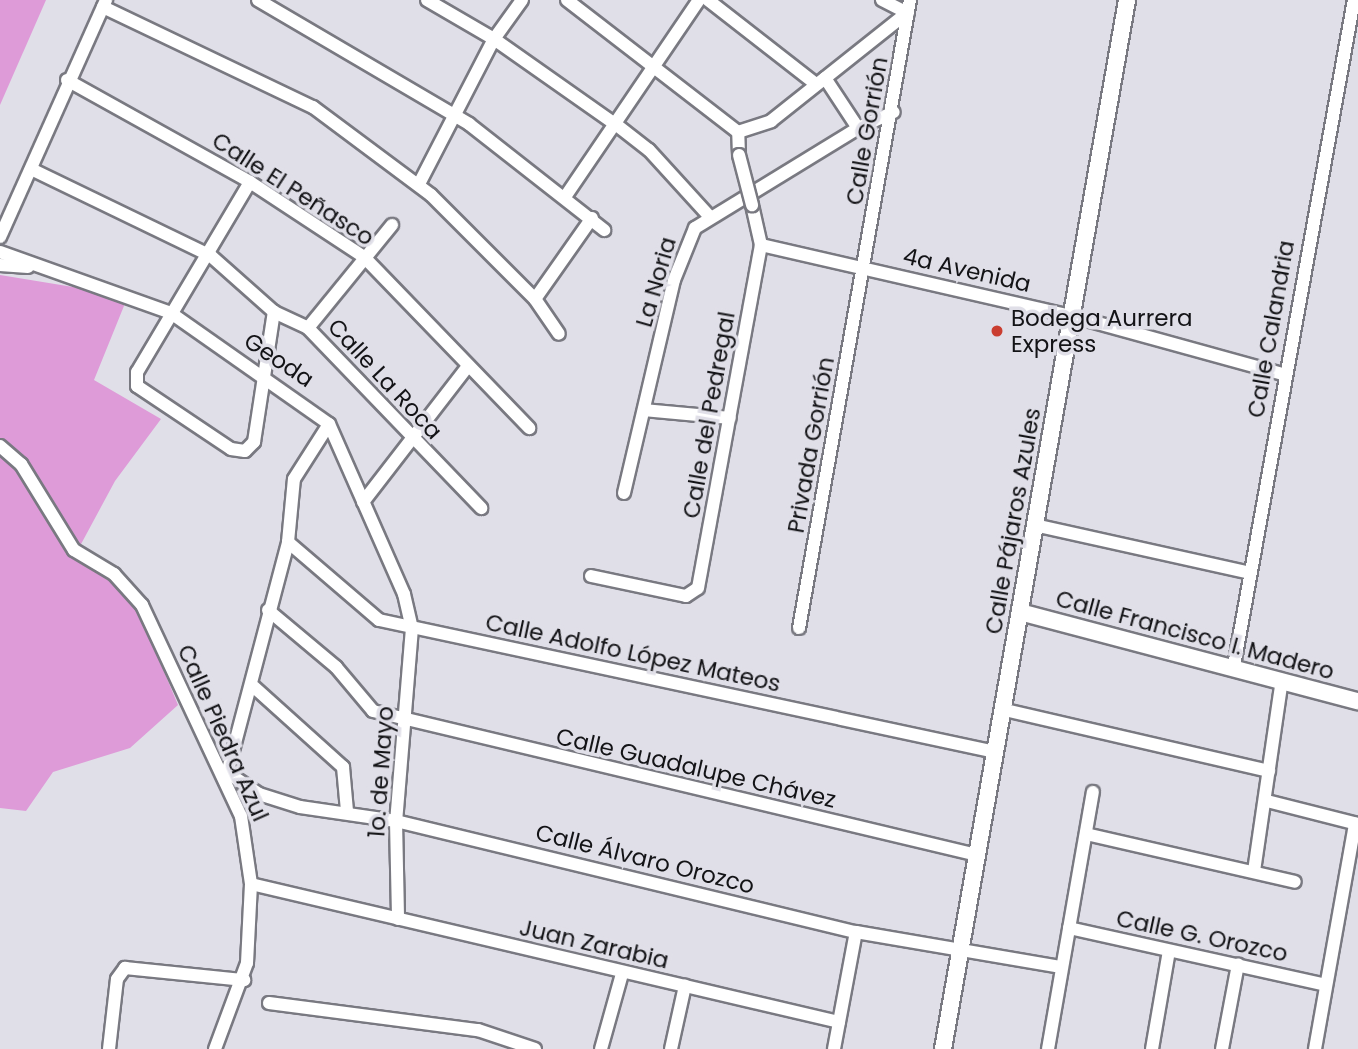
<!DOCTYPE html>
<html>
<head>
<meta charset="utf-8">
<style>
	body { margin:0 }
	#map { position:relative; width:1358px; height:1049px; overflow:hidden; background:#e0dfe8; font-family:Poppins,sans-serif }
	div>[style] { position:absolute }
	.green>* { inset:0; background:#de9bd8 }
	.roads { filter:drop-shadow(2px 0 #797981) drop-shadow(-2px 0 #797981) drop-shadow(0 2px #797981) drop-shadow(0 -2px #797981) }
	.minor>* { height:12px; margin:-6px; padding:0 6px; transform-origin:6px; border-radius:6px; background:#fff }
	.tertiary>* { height:16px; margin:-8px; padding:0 8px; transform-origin:8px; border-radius:8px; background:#fff }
	.bridges { filter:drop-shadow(2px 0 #797981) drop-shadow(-2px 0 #797981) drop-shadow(0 2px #797981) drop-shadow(0 -2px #797981) }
	.minor-bridge>* { height:12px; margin:-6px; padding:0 6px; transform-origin:6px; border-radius:6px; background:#fff }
	.dots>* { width:19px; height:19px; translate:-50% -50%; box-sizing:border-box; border:4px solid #e0dfe8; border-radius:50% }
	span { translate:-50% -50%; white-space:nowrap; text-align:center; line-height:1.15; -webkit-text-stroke:7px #e0dfe8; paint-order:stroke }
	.street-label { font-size:23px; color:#131316 }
	.poi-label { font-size:23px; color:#131316 }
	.left { translate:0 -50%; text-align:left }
</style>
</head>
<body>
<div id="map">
	<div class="green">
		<i style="clip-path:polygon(0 0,46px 0,0 105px)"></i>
		<i style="clip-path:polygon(0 275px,128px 296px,94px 380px,161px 419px,115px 481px,80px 546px,135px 602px,178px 705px,130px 748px,53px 772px,26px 811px,0 808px)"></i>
	</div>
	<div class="roads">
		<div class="minor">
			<i style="left:258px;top:0;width:245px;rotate:30.4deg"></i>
			<i style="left:469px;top:124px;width:172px;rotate:38.1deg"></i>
			<i style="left:427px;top:0;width:78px;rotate:30.2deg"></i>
			<i style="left:494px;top:39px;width:151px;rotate:35.1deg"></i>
			<i style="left:618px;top:126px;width:39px;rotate:38deg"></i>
			<i style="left:649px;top:150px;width:89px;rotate:47.7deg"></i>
			<i style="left:567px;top:0;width:216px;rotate:37.7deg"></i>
			<i style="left:708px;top:0;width:137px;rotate:37.9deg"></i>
			<i style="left:882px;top:0;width:29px;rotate:27deg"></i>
			<i style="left:103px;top:7px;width:233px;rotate:25.5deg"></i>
			<i style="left:313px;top:107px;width:147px;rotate:36.7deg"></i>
			<i style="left:431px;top:195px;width:147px;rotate:45deg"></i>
			<i style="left:535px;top:299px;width:42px;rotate:55.6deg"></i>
			<i style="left:825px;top:78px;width:60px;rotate:56.6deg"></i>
			<i style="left:858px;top:128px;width:39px;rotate:-24deg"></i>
			<i style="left:67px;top:80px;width:210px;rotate:29.1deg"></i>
			<i style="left:250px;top:182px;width:136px;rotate:33.3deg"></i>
			<i style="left:364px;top:257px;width:238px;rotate:46deg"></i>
			<i style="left:739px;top:155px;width:23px;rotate:-92deg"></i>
			<i style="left:738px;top:132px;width:35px;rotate:-18deg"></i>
			<i style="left:771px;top:121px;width:174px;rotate:-38.5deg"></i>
			<i style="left:31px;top:169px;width:200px;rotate:25.8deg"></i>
			<i style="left:211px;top:256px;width:84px;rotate:41.6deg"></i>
			<i style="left:274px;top:312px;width:38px;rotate:25deg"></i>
			<i style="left:308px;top:328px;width:250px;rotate:46.1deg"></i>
			<i style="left:250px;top:182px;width:221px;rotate:120.7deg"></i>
			<i style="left:137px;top:372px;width:14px;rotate:90deg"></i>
			<i style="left:137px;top:386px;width:113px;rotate:33.8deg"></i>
			<i style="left:231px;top:449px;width:14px;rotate:8deg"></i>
			<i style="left:245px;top:451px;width:13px;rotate:-45deg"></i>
			<i style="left:254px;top:442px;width:132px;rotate:-81.3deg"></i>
			<i style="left:419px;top:184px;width:163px;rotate:-62.7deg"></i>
			<i style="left:494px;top:39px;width:48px;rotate:-54.3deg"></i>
			<i style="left:565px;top:197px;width:238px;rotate:-55.8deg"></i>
			<i style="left:752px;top:205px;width:41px;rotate:77.3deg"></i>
			<i style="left:761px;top:245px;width:319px;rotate:12.9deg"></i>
			<i style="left:1072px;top:316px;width:219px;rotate:15.4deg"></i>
			<i style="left:0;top:237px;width:260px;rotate:-65.9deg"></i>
			<i style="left:0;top:252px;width:182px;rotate:19.6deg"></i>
			<i style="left:171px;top:313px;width:193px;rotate:35.1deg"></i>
			<i style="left:329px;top:424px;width:186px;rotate:66.2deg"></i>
			<i style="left:404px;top:594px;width:35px;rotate:77deg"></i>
			<i style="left:412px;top:628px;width:194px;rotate:94.7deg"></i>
			<i style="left:396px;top:821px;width:98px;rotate:88.8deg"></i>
			<i style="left:0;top:265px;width:28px;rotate:4deg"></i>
			<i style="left:535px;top:299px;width:99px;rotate:-54.9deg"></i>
			<i style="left:308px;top:328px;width:133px;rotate:-50.8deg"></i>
			<i style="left:644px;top:410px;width:86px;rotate:5.3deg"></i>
			<i style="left:0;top:446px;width:28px;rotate:41deg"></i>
			<i style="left:21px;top:464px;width:101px;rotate:58.4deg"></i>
			<i style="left:74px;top:550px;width:47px;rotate:31deg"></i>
			<i style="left:114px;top:574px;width:42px;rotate:47.9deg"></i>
			<i style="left:142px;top:605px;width:233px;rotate:64.9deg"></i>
			<i style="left:241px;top:816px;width:69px;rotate:81.6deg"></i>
			<i style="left:251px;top:884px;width:79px;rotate:92.9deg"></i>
			<i style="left:247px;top:963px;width:92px;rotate:110.4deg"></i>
			<i style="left:624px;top:493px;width:219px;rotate:-76.8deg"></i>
			<i style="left:674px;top:280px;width:56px;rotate:-68deg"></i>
			<i style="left:695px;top:228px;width:191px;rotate:-31.5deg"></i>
			<i style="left:363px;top:502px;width:172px;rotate:-52.3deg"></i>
			<i style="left:1034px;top:525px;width:221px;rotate:12.5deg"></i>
			<i style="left:288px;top:542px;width:120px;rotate:40.6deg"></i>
			<i style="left:379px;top:620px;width:631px;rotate:12.08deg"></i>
			<i style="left:591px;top:576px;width:97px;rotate:11.9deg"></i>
			<i style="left:686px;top:596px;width:14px;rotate:-34deg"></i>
			<i style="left:698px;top:588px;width:349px;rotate:-79.6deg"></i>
			<i style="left:268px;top:610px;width:89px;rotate:40deg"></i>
			<i style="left:336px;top:667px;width:57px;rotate:49.9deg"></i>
			<i style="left:373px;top:711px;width:621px;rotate:13.41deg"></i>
			<i style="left:799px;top:628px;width:638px;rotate:-79.98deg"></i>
			<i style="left:1234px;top:666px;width:677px;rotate:-79.79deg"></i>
			<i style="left:254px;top:687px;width:120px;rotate:42deg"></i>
			<i style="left:343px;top:767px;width:44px;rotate:84.8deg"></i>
			<i style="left:1005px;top:710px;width:271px;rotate:13deg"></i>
			<i style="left:228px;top:773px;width:37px;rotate:34deg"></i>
			<i style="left:259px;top:794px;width:43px;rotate:17.6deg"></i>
			<i style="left:300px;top:807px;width:97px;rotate:8.3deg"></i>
			<i style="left:396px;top:821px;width:473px;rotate:13.6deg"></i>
			<i style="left:856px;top:932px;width:207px;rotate:9.7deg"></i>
			<i style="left:225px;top:781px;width:247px;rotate:-75.2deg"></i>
			<i style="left:288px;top:542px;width:63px;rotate:-84.6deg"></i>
			<i style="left:294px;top:479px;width:65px;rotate:-57.5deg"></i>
			<i style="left:1267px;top:801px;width:94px;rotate:14.2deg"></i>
			<i style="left:1086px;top:834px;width:214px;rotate:12.9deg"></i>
			<i style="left:1254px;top:871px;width:193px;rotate:-81.7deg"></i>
			<i style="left:251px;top:884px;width:604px;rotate:13.21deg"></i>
			<i style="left:1069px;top:928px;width:263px;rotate:12.5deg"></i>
			<i style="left:269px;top:1003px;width:211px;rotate:7.4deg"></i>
			<i style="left:478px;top:1030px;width:60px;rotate:18.4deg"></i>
			<i style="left:109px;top:1049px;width:70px;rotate:-83.5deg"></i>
			<i style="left:117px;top:979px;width:14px;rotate:-54deg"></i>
			<i style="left:125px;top:968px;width:120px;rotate:5.8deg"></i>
			<i style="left:601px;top:1049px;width:78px;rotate:-74.4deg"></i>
			<i style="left:671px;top:1049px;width:65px;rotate:-77.5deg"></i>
			<i style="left:834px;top:1049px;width:119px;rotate:-79.4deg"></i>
			<i style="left:1048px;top:1049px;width:261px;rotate:-80.1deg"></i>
			<i style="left:1152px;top:1049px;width:99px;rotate:-80.2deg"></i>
			<i style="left:1222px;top:1049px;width:86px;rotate:-79.3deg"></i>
			<i style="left:1315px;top:1049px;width:229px;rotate:-79.9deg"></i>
		</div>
		<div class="tertiary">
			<i style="left:1020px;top:612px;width:350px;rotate:14.8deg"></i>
			<i style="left:943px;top:1049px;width:1065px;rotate:-80.05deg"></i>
		</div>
	</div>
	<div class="bridges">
		<div class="minor-bridge">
			<i style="left:739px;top:155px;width:52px;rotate:75.4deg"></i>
		</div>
	</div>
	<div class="dots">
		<i style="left:997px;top:331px;background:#ca3d30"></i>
	</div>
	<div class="street-label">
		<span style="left:867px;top:131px;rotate:-80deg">Calle Gorrión</span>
		<span style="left:293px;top:189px;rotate:33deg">Calle El Peñasco</span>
		<span style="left:967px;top:270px;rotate:13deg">4a Avenida</span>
		<span style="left:656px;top:282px;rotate:-74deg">La Noria</span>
		<span style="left:1271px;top:329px;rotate:-80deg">Calle Calandria</span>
		<span style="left:279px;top:360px;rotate:34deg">Geoda</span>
		<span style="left:385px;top:379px;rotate:47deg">Calle La Roca</span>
		<span style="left:709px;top:415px;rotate:-80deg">Calle del Pedregal</span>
		<span style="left:811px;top:445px;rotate:-80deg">Privada Gorrión</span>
		<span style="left:1013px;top:521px;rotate:-80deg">Calle Pájaros Azules</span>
		<span style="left:1195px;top:635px;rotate:15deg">Calle Francisco I. Madero</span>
		<span style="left:633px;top:653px;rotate:12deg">Calle Adolfo López Mateos</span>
		<span style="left:223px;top:733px;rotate:66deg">Calle Piedra Azul</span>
		<span style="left:696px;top:768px;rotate:13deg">Calle Guadalupe Chávez</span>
		<span style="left:381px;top:772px;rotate:-86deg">1o. de Mayo</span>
		<span style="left:645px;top:859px;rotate:14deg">Calle Álvaro Orozco</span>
		<span style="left:1202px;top:936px;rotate:12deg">Calle G. Orozco</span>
		<span style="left:594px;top:944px;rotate:13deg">Juan Zarabia</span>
	</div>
	<div class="poi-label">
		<span class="left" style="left:1011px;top:331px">Bodega Aurrera<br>Express</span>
	</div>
</div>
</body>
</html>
